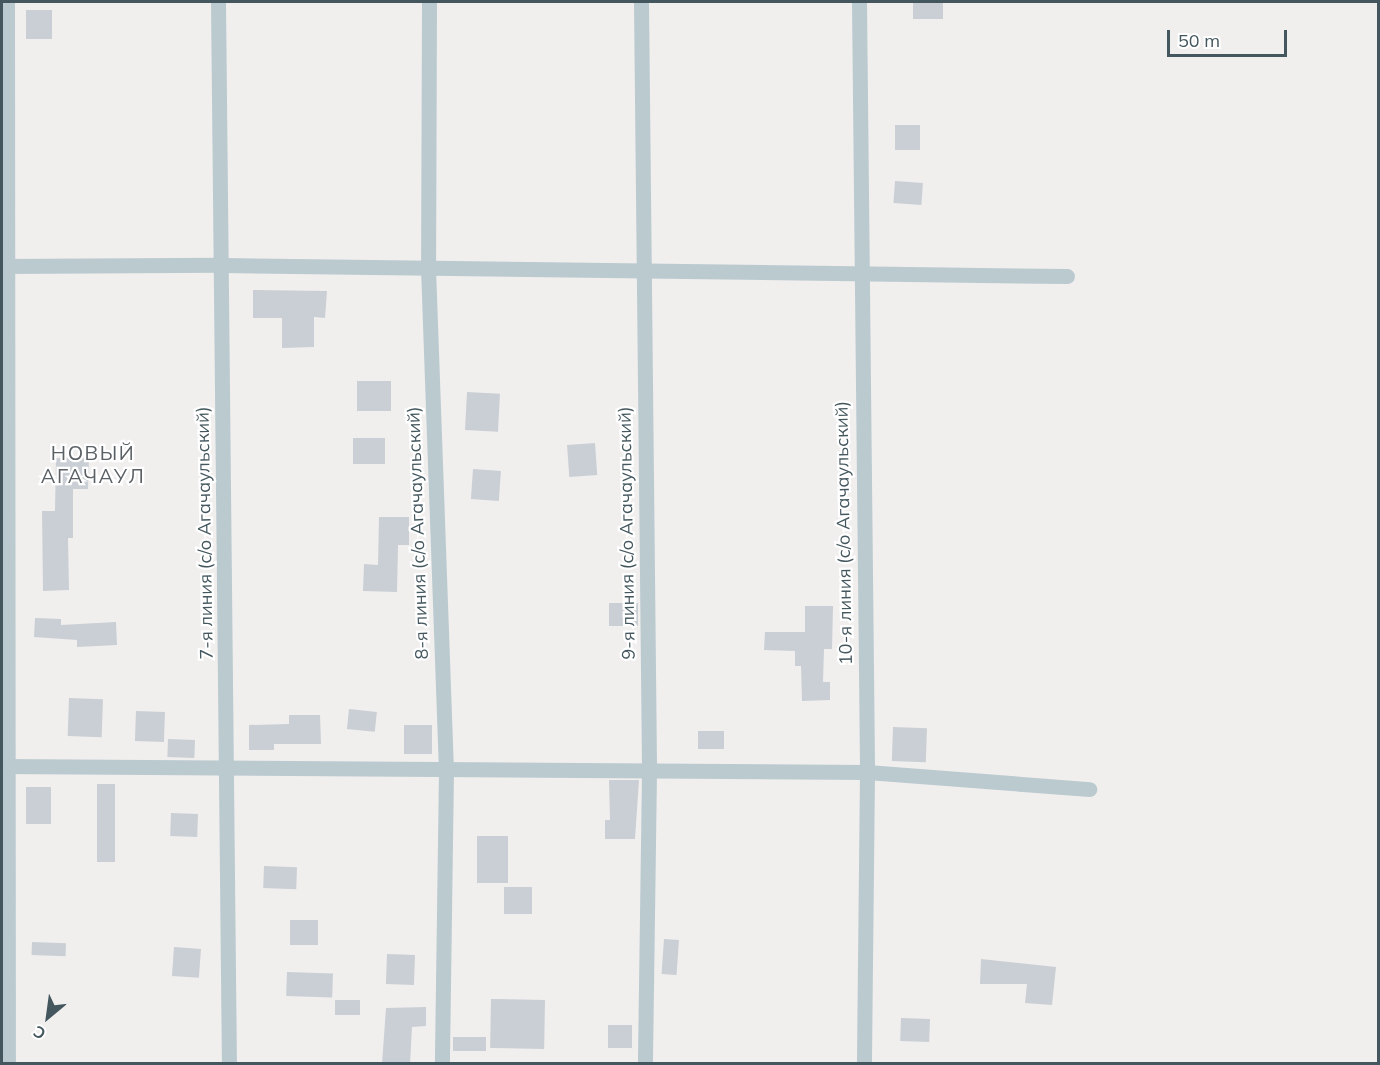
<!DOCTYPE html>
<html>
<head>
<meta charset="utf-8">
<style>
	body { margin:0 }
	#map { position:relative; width:1380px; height:1065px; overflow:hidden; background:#f1eeee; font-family:Mulish,sans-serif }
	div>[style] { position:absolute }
	.building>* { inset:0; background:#c9cfd4; transform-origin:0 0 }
	.minor>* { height:15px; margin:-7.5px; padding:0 7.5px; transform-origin:7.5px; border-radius:7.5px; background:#bacacf }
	span { translate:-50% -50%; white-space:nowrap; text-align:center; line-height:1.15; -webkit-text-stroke:4.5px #fff; paint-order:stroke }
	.street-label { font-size:18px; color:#44575e }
	.neighbourhood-label { font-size:20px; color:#5a6064; letter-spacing:1.5px }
	.frame { position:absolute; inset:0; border:3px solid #44575e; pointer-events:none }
	.north { position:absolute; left:18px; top:987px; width:60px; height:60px; -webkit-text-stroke:4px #fff; paint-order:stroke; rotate:209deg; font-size:16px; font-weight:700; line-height:24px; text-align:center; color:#44575e }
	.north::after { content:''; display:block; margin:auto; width:21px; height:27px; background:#44575e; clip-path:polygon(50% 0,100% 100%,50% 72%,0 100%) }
	.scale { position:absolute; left:1167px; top:30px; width:120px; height:27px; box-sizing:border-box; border:3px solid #44575e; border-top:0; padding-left:8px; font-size:18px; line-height:21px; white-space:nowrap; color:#44575e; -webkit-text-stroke:4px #fff; paint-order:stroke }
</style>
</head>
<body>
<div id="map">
	<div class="building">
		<i style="left:913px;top:2px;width:30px;height:17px"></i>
		<i style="left:26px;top:10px;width:26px;height:29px"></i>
		<i style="left:895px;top:125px;width:25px;height:25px"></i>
		<i style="left:895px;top:181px;width:28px;height:22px;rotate:4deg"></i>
		<i style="clip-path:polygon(253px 290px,327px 291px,325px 318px,314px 317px,314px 347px,282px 348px,282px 318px,253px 318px)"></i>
		<i style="left:357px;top:381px;width:34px;height:30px"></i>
		<i style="left:467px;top:392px;width:33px;height:38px;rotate:3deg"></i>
		<i style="left:385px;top:438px;width:26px;height:32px;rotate:90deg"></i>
		<i style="left:595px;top:443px;width:32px;height:28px;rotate:86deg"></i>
		<i style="clip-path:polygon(56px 458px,89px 458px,88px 489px,73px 489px,73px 538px,68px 538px,69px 590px,43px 591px,42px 511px,55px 511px)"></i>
		<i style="left:473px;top:469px;width:28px;height:30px;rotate:4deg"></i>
		<i style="clip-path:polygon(379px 517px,409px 517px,409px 545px,398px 545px,397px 592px,363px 591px,364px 564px,378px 565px)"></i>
		<i style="left:638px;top:603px;width:23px;height:29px;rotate:90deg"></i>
		<i style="clip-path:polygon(805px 606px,833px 606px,832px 649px,824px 649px,823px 682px,830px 682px,830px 700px,802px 701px,801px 666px,795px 666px,795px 651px,764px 650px,765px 632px,805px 632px)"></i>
		<i style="clip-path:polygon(35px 618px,61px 619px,61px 625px,116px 622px,117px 645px,77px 647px,77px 640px,34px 637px)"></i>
		<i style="left:69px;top:698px;width:34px;height:38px;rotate:2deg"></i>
		<i style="left:349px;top:709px;width:28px;height:20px;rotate:6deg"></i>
		<i style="left:136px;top:711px;width:29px;height:30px;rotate:2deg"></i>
		<i style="clip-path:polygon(289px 715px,320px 715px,321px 744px,274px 744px,274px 750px,249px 750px,249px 725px,289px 724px)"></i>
		<i style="left:404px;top:725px;width:28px;height:29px"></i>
		<i style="left:893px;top:727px;width:34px;height:34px;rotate:2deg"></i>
		<i style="left:698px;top:731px;width:26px;height:18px"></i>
		<i style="left:168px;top:739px;width:27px;height:18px;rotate:2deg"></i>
		<i style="clip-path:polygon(609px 780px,639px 780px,635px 839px,605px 839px,605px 820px,610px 820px)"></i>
		<i style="left:97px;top:784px;width:18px;height:78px"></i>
		<i style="left:26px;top:787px;width:25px;height:37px"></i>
		<i style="left:171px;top:813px;width:27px;height:23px;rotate:2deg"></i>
		<i style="left:477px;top:836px;width:31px;height:47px"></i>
		<i style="left:264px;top:866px;width:33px;height:22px;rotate:2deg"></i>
		<i style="left:504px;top:887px;width:28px;height:27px"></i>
		<i style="left:290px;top:920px;width:28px;height:25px"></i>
		<i style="left:664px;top:939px;width:15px;height:35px;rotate:4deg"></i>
		<i style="left:32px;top:942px;width:34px;height:13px;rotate:2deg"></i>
		<i style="left:174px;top:947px;width:27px;height:29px;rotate:4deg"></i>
		<i style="left:387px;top:954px;width:28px;height:30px;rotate:2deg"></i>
		<i style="clip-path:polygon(981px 959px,1056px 967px,1052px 1005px,1025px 1003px,1027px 984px,980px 984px)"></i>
		<i style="left:287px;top:972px;width:46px;height:24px;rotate:2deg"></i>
		<i style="left:491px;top:999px;width:54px;height:49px;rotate:1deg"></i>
		<i style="left:335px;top:1000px;width:25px;height:15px"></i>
		<i style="clip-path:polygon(426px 1007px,426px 1026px,412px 1027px,410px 1064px,382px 1064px,386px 1008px)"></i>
		<i style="left:901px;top:1018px;width:29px;height:23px;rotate:2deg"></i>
		<i style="left:608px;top:1025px;width:24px;height:23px"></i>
		<i style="left:453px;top:1037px;width:33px;height:14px"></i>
	</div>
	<div class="minor">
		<i style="left:7px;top:2px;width:1062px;rotate:89.95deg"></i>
		<i style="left:218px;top:2px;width:1062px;rotate:89.41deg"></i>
		<i style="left:429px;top:2px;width:266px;rotate:90.2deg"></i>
		<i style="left:428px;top:268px;width:502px;rotate:87.95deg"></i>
		<i style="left:446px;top:770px;width:294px;rotate:90.8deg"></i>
		<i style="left:641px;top:2px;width:770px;rotate:89.4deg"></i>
		<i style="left:649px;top:772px;width:292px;rotate:90.8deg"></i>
		<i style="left:859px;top:2px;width:770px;rotate:89.4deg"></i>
		<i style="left:867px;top:772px;width:292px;rotate:90.6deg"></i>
		<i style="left:2px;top:266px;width:220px;rotate:-0.3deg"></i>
		<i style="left:222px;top:265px;width:845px;rotate:0.75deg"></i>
		<i style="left:2px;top:766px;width:865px;rotate:0.4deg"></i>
		<i style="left:867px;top:772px;width:223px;rotate:4.4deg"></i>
	</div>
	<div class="street-label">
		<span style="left:205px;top:533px;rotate:-91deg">7-я линия (с/о Агачаульский)</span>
		<span style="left:418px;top:533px;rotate:-92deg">8-я линия (с/о Агачаульский)</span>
		<span style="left:627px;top:533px;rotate:-91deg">9-я линия (с/о Агачаульский)</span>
		<span style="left:844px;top:533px;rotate:-91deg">10-я линия (с/о Агачаульский)</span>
	</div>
	<div class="neighbourhood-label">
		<span style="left:93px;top:464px">НОВЫЙ<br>АГАЧАУЛ</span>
	</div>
	<div class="frame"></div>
	<div class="north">С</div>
	<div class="scale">50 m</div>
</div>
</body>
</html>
